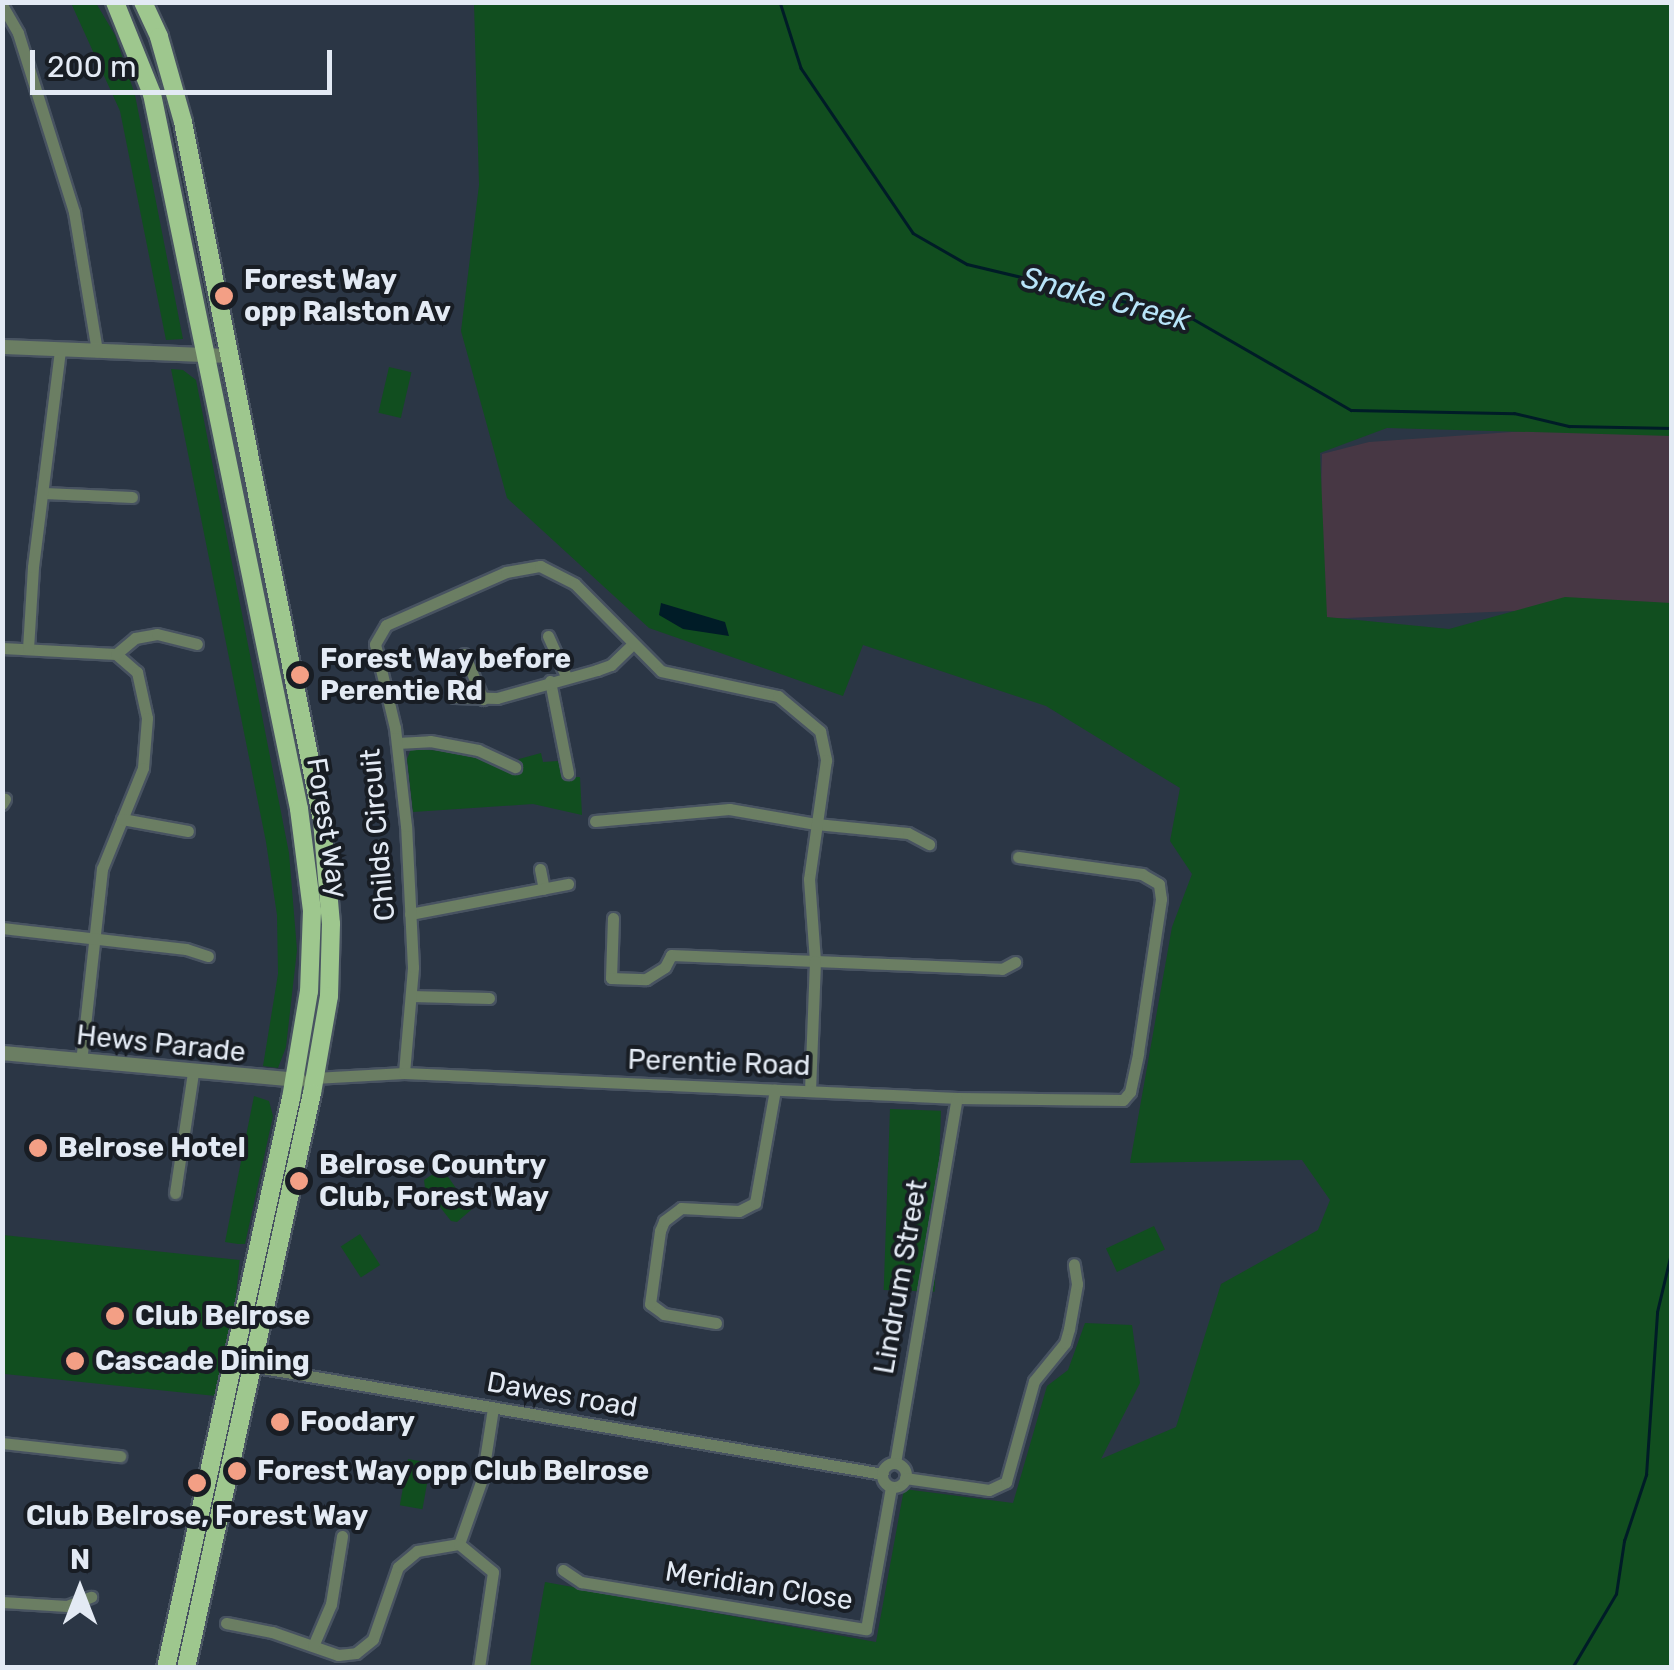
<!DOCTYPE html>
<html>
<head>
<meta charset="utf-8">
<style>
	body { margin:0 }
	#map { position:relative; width:1674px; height:1670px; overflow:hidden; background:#2b3645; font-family:Rubik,sans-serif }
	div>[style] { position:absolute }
	.industrial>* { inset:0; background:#473744 }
	.green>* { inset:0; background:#114e1f; transform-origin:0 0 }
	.water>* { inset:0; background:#001c27 }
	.stream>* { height:2.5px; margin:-1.25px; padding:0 1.25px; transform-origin:1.25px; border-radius:1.25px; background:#001c27 }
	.roads { filter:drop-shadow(2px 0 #485361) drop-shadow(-2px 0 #485361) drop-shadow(0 2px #485361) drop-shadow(0 -2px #485361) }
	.minor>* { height:11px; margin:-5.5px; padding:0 5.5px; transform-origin:5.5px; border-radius:5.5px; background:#6b7e63 }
	.minor>.ring { margin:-5.5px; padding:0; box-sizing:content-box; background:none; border:11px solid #6b7e63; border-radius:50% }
	.tertiary>* { height:14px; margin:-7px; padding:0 7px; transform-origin:7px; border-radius:7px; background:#6b7e63 }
	.primary>* { height:18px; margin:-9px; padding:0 9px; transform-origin:9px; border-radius:9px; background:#9ec78e }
	.dots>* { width:28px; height:28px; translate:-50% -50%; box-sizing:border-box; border:5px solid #181d24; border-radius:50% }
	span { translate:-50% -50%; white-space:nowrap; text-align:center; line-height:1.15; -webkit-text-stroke:8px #181d24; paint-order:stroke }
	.poi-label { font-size:28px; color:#e3eaf4; font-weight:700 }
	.left { translate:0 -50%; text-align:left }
	.street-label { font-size:28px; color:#e3eaf4 }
	.water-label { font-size:30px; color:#b8e4f9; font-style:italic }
	.frame { position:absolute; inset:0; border:5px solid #e3eaf4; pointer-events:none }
	.north { position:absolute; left:30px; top:1540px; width:100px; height:100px; -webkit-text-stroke:8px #181d24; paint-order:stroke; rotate:0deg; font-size:28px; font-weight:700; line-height:40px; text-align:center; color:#e3eaf4 }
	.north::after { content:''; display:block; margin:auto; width:35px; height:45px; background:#e3eaf4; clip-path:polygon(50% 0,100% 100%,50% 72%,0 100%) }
	.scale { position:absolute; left:30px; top:50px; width:302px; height:45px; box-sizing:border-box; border:5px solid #e3eaf4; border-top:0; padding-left:12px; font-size:30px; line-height:35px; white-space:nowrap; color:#e3eaf4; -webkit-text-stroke:8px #181d24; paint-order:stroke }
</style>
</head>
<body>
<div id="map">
	<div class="industrial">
		<i style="clip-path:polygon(1671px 421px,1671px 615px,1561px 609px,1323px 619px,1319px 583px,1322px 454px,1369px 442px)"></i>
	</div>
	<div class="green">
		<i style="clip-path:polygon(71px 3px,96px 3px,115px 35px,135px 95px,183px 339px,166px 340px,120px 111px)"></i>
		<i style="clip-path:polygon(474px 3px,1671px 3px,1671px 436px,1387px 428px,1320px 453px,1327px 617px,1449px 629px,1565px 597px,1671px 603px,1671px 1667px,530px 1667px,545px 1582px,876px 1642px,904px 1489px,1013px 1503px,1047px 1386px,1068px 1370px,1085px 1323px,1132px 1325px,1140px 1383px,1101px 1459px,1176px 1427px,1221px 1284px,1318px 1230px,1330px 1200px,1302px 1160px,1130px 1163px,1172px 927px,1192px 874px,1170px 841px,1180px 788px,1046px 706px,863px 645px,843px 696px,649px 628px,507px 498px,461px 331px,479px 185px)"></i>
		<i style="left:389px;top:367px;width:23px;height:47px;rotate:13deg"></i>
		<i style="clip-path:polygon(171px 369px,183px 370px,196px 380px,289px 853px,297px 950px,286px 1047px,278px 1068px,263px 1066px,278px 974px,277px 915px,266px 842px)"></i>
		<i style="clip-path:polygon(411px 749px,446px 751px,492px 762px,513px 775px,519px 759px,541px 753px,543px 762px,558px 761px,563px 777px,580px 777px,582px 815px,533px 804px,413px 812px,407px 759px)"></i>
		<i style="clip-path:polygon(254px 1096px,269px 1101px,273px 1116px,245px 1244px,238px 1244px,225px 1242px)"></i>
		<i style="left:890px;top:1109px;width:51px;height:181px;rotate:2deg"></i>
		<i style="clip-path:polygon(442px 1168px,471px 1210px,457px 1222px,451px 1221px,425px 1188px,424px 1180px)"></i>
		<i style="left:1154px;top:1226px;width:26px;height:53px;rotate:65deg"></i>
		<i style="left:360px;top:1234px;width:37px;height:23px;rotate:57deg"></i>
		<i style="left:3px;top:1235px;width:238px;height:138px;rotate:6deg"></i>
		<i style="left:408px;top:1459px;width:23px;height:47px;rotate:10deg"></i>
	</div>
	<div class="water">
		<i style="clip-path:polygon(661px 603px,725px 622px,729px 636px,683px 629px,659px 615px)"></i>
	</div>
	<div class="stream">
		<i style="left:780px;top:2px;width:69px;rotate:72.3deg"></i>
		<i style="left:801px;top:68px;width:199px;rotate:55.8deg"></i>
		<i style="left:913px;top:233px;width:62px;rotate:29.9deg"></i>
		<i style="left:967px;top:264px;width:229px;rotate:13.4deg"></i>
		<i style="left:1190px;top:317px;width:186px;rotate:30deg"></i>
		<i style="left:1351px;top:410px;width:163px;rotate:1.1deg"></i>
		<i style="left:1514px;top:413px;width:57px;rotate:13.3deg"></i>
		<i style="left:1569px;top:426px;width:103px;rotate:1.1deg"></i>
		<i style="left:1572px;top:1668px;width:86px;rotate:-59.3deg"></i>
		<i style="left:1616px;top:1594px;width:54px;rotate:-81.4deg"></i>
		<i style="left:1624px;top:1541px;width:70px;rotate:-71.6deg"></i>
		<i style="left:1646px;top:1475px;width:163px;rotate:-86.1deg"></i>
		<i style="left:1657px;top:1312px;width:65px;rotate:-76.6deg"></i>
	</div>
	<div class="roads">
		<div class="minor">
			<i style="left:2px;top:5px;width:32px;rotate:60deg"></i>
			<i style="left:18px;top:33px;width:188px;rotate:72.6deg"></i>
			<i style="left:74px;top:212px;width:141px;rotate:80.6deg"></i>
			<i style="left:44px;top:493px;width:88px;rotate:2.6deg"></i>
			<i style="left:548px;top:636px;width:44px;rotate:65.8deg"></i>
			<i style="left:2px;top:648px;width:114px;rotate:3deg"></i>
			<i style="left:116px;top:654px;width:28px;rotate:41deg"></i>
			<i style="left:137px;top:672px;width:47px;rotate:77.7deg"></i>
			<i style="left:147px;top:718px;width:50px;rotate:94.6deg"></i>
			<i style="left:143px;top:768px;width:109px;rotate:112.1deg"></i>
			<i style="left:102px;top:869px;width:193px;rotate:96.2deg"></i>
			<i style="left:28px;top:649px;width:82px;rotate:-86.5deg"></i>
			<i style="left:33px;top:567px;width:219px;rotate:-82.9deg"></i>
			<i style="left:116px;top:654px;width:25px;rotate:-40deg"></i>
			<i style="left:135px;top:638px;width:22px;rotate:-10deg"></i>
			<i style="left:157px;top:634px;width:41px;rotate:14deg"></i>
			<i style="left:464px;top:654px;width:49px;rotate:67.1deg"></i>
			<i style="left:550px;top:681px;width:94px;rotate:78.9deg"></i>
			<i style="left:454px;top:697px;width:43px;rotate:1.3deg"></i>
			<i style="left:497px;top:698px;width:104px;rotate:-15.6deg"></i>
			<i style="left:597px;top:670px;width:15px;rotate:-20deg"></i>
			<i style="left:611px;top:665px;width:30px;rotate:-44deg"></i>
			<i style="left:397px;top:743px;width:33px;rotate:-3deg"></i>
			<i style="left:430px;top:741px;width:49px;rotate:10.6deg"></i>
			<i style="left:478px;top:750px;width:41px;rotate:24.7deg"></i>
			<i style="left:2px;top:804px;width:6px;rotate:-59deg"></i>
			<i style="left:122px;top:819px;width:67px;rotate:10.3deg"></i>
			<i style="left:595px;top:821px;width:135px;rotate:-5.1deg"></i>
			<i style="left:729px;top:809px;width:88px;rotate:9.8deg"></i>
			<i style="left:816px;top:824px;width:92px;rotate:5.6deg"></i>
			<i style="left:908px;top:833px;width:24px;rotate:28deg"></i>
			<i style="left:540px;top:869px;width:20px;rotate:79deg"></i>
			<i style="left:410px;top:914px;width:161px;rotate:-10.8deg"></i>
			<i style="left:613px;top:918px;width:60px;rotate:91.9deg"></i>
			<i style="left:611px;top:978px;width:35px;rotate:2deg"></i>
			<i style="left:646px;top:979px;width:22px;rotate:-32deg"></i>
			<i style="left:665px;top:967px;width:13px;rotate:-63deg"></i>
			<i style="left:671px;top:955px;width:331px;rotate:2.4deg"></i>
			<i style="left:1002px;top:969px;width:15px;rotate:-28deg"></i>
			<i style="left:2px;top:928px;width:185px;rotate:6.5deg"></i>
			<i style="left:186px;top:949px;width:23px;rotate:18deg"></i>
			<i style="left:411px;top:996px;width:78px;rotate:1.5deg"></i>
			<i style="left:404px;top:1073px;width:106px;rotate:-85.1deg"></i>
			<i style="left:413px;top:967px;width:141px;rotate:-92.8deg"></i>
			<i style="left:406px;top:826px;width:99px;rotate:-96.4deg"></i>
			<i style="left:395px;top:728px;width:86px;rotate:-103.4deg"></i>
			<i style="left:375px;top:644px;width:22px;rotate:-60deg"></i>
			<i style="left:386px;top:625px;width:131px;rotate:-23.8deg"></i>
			<i style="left:506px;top:572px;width:35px;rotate:-10deg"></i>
			<i style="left:540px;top:566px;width:39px;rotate:27deg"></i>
			<i style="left:575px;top:584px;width:122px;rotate:45.3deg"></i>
			<i style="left:661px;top:671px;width:120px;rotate:12.1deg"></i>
			<i style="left:778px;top:696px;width:55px;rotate:39.8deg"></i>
			<i style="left:820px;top:731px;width:30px;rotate:78deg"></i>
			<i style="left:826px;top:760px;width:120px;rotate:98.1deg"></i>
			<i style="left:809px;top:879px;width:82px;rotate:85.8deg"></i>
			<i style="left:815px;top:961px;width:130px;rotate:92.2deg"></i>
			<i style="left:314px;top:1078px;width:90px;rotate:-3.2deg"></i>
			<i style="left:404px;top:1073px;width:554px;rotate:2.59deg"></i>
			<i style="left:957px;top:1098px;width:166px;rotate:0.7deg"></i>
			<i style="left:1123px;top:1100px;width:11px;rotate:-49deg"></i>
			<i style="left:1130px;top:1092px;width:40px;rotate:-78deg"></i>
			<i style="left:1138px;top:1053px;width:156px;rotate:-81.5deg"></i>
			<i style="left:1161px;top:899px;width:15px;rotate:-98deg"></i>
			<i style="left:1159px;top:884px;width:20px;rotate:-150deg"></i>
			<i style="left:1142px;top:874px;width:125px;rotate:-172.2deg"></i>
			<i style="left:175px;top:1193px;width:122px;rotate:-81.5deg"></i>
			<i style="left:716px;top:1323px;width:53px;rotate:-170.2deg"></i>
			<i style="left:664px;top:1314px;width:17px;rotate:-144deg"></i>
			<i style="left:650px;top:1304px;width:74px;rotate:-82.2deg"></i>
			<i style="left:660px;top:1231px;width:11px;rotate:-68deg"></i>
			<i style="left:664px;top:1221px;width:21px;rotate:-37deg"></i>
			<i style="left:681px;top:1208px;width:58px;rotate:3deg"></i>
			<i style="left:739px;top:1211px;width:18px;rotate:-27deg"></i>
			<i style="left:755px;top:1203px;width:115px;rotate:-80deg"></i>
			<i style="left:233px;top:1363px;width:659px;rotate:9.69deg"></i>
			<i style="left:2px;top:1443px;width:119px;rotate:6.3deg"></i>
			<i style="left:895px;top:1463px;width:370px;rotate:-80.4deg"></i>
			<i class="ring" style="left:882px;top:1463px;width:13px;height:13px"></i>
			<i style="left:905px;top:1478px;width:85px;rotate:8.1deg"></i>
			<i style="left:989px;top:1490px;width:19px;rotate:-25deg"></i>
			<i style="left:1006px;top:1482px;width:105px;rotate:-74.5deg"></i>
			<i style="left:1034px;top:1381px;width:49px;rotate:-50.8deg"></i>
			<i style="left:1065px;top:1343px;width:15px;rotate:-74deg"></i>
			<i style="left:1069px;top:1329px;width:46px;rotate:-79.9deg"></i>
			<i style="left:1077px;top:1284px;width:20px;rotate:-99deg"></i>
			<i style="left:459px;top:1544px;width:69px;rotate:-70.5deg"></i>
			<i style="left:482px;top:1479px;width:72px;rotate:-81.2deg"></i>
			<i style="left:563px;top:1570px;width:22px;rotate:34deg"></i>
			<i style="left:581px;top:1582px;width:289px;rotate:9.4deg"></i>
			<i style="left:866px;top:1629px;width:144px;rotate:-80deg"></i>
			<i style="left:2px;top:1602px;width:65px;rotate:3.5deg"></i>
			<i style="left:67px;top:1606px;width:26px;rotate:-21deg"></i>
			<i style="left:226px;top:1623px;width:47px;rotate:11.1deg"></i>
			<i style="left:272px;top:1632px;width:70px;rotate:19.2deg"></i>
			<i style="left:338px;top:1655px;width:18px;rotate:-6deg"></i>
			<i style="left:356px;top:1653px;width:22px;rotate:-39deg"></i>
			<i style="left:373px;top:1639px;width:76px;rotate:-70.9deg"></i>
			<i style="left:398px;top:1567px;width:25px;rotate:-40deg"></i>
			<i style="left:417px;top:1551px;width:43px;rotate:-9.5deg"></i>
			<i style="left:459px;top:1544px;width:44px;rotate:39.5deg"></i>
			<i style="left:493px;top:1572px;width:97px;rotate:98.3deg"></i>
			<i style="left:313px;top:1646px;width:46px;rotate:-66.8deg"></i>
			<i style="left:331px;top:1604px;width:69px;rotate:-80.8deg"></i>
		</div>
		<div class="tertiary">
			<i style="left:2px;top:347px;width:226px;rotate:2.3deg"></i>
			<i style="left:2px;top:1053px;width:299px;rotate:5.2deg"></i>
		</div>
		<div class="primary">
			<i style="left:115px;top:2px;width:99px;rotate:68.1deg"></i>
			<i style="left:152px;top:94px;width:730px;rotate:78.38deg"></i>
			<i style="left:299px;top:809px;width:103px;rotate:82.7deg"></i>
			<i style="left:312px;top:911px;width:80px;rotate:92.1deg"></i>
			<i style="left:309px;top:991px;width:109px;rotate:99.5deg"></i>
			<i style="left:291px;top:1098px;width:584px;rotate:102.37deg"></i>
			<i style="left:143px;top:2px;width:38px;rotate:65deg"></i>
			<i style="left:159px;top:37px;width:88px;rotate:74.2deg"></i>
			<i style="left:183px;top:122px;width:713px;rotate:78.75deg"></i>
			<i style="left:322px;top:821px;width:103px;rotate:85deg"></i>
			<i style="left:331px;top:924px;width:72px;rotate:91.6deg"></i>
			<i style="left:329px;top:996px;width:98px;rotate:99.9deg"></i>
			<i style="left:312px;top:1093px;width:589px;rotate:102.36deg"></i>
		</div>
	</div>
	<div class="dots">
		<i style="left:224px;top:296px;background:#f39f85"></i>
		<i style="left:300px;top:675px;background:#f39f85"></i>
		<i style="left:38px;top:1148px;background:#f39f85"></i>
		<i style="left:299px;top:1181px;background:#f39f85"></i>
		<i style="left:115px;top:1316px;background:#f39f85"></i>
		<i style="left:75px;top:1361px;background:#f39f85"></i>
		<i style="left:280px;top:1422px;background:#f39f85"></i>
		<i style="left:237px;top:1471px;background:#f39f85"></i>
		<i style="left:197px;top:1483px;background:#f39f85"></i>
	</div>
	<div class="poi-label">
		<span class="left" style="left:244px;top:296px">Forest Way<br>opp Ralston Av</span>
		<span class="left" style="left:320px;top:675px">Forest Way before<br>Perentie Rd</span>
		<span class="left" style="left:58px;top:1148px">Belrose Hotel</span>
		<span class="left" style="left:319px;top:1181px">Belrose Country<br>Club, Forest Way</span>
		<span class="left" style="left:135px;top:1316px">Club Belrose</span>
		<span class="left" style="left:95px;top:1361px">Cascade Dining</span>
		<span class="left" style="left:300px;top:1422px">Foodary</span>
		<span class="left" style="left:257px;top:1471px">Forest Way opp Club Belrose</span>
		<span style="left:197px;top:1516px">Club Belrose, Forest Way</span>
	</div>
	<div class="street-label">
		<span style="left:327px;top:828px;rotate:81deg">Forest Way</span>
		<span style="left:378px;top:835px;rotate:-95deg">Childs Circuit</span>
		<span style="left:161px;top:1044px;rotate:6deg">Hews Parade</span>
		<span style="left:719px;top:1063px;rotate:2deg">Perentie Road</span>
		<span style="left:901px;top:1277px;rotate:-80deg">Lindrum Street</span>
		<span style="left:562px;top:1395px;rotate:10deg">Dawes road</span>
		<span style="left:759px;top:1586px;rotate:9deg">Meridian Close</span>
	</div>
	<div class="water-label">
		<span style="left:1106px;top:299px;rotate:15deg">Snake Creek</span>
	</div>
	<div class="frame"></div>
	<div class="north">N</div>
	<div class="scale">200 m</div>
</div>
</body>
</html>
